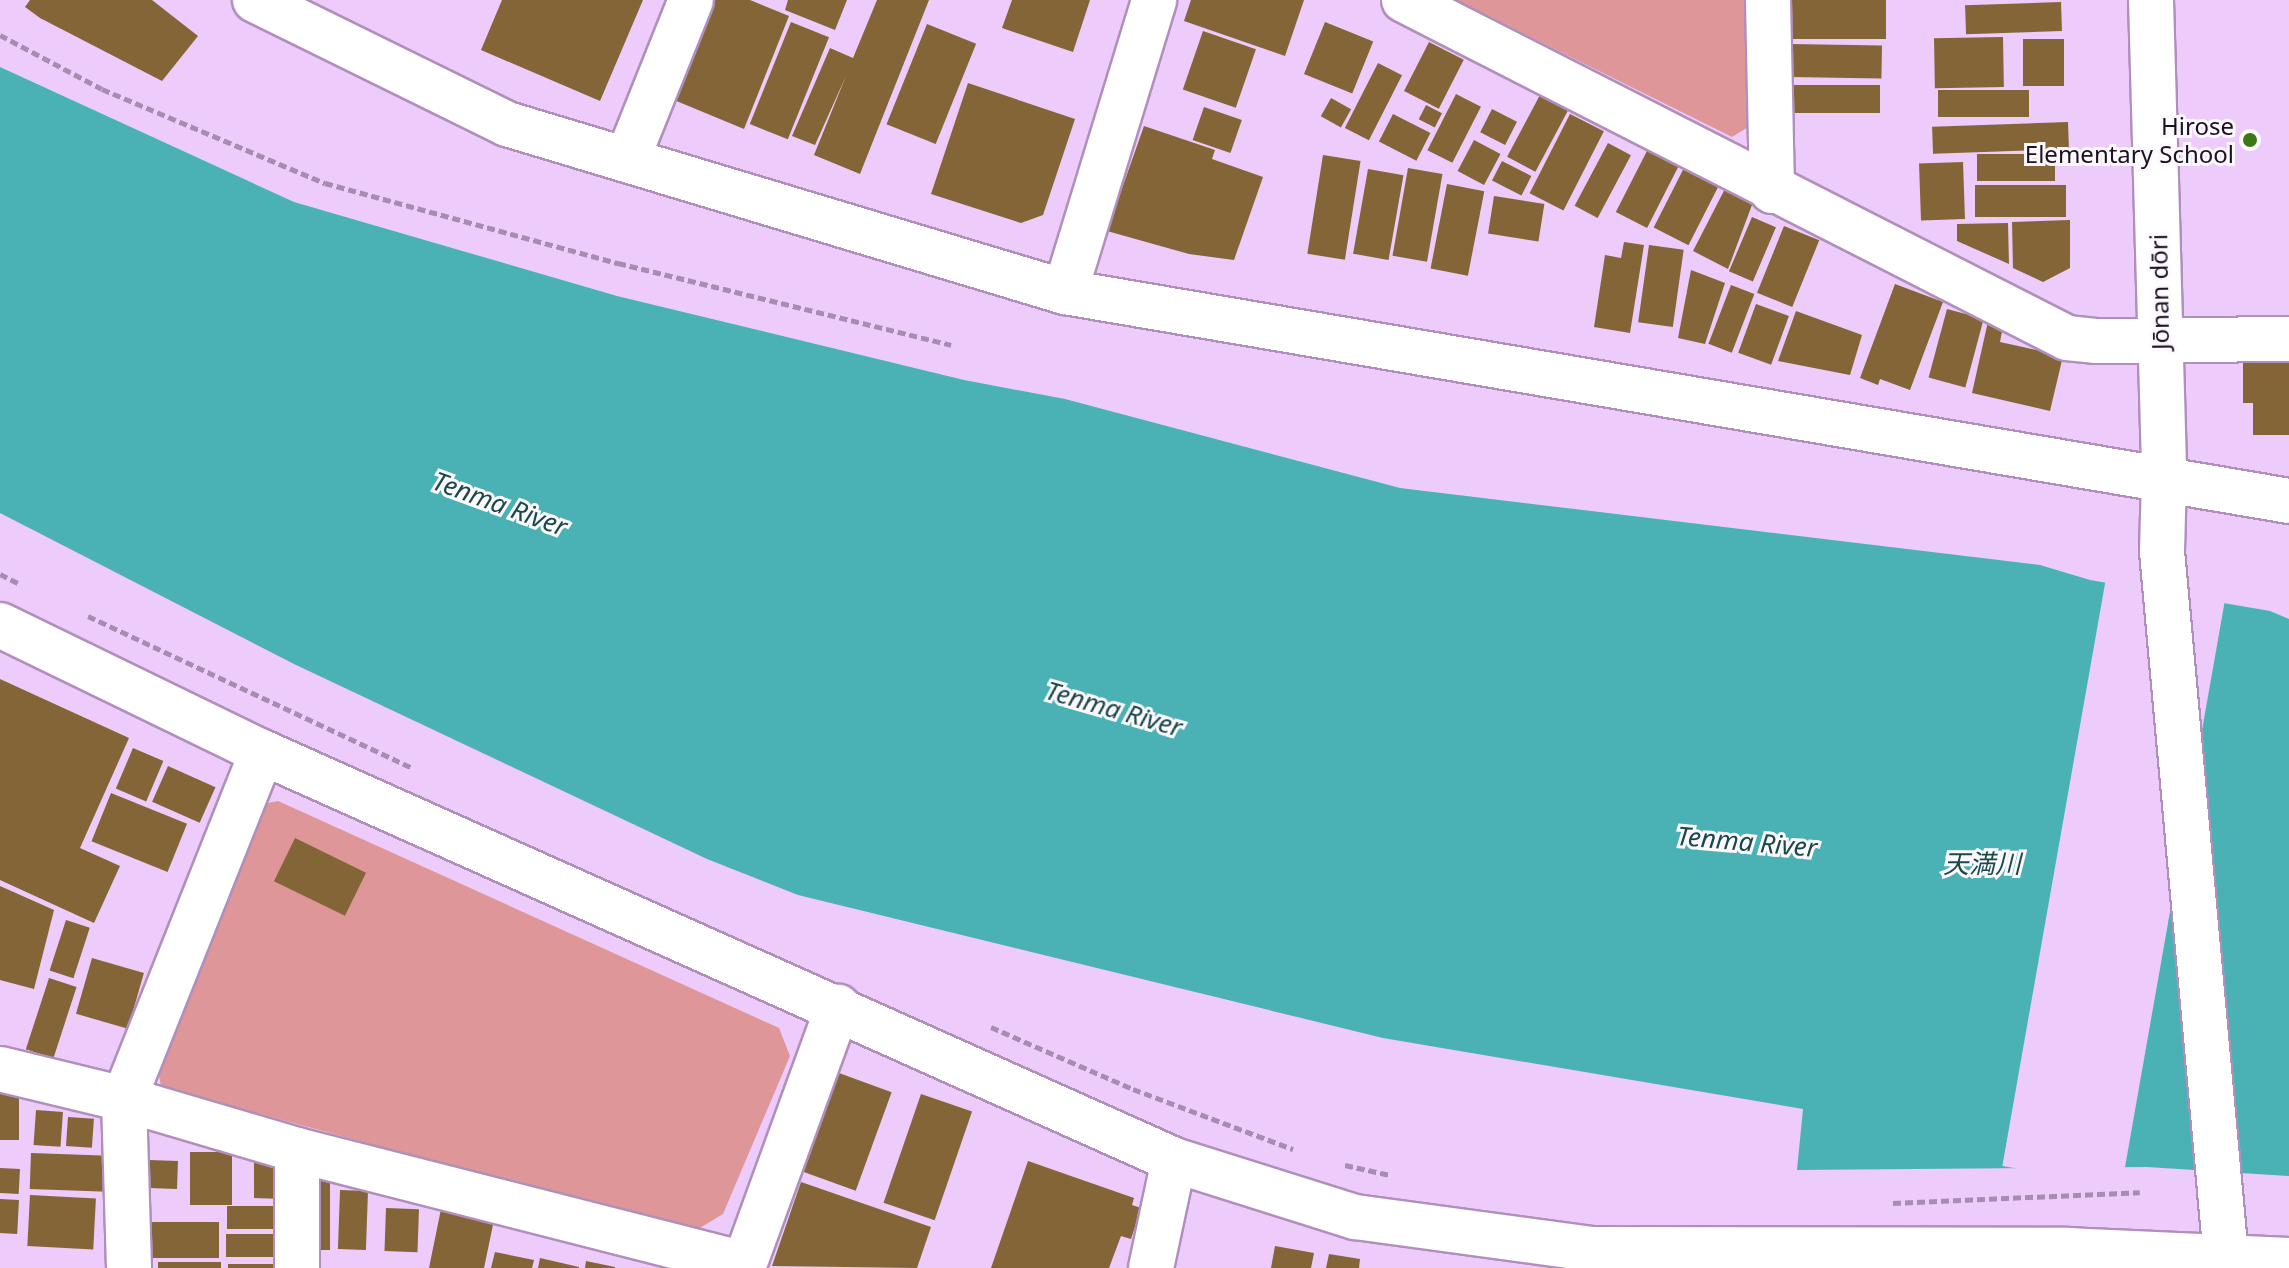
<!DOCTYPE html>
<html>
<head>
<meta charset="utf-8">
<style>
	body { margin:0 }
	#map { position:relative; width:2289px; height:1268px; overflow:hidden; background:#edcbfa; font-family:"Noto Sans","Noto Sans JP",sans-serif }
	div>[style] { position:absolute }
	.green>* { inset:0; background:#de9698 }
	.water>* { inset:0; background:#4ab2b4 }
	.pier>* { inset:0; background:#edcbfa; transform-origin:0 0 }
	.building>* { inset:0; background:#836537; transform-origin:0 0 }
	.path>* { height:5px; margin-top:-2.5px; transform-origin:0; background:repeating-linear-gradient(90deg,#a78cb1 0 8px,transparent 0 12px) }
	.roads { filter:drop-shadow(2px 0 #b08fbb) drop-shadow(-2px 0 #b08fbb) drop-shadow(0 2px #b08fbb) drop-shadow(0 -2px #b08fbb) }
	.street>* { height:44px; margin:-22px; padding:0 22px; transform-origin:22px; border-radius:22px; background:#fff }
	.secondary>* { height:44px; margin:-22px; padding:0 22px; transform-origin:22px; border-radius:22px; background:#fff }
	.dots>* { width:22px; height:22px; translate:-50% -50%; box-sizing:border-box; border:4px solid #fcf9fe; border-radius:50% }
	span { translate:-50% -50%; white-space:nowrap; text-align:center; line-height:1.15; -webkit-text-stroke:6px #fcf9fe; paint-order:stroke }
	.poi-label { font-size:24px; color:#1c1021 }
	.right { translate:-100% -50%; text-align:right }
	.street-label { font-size:24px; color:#1c1021 }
	.water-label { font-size:26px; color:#1b494a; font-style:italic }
</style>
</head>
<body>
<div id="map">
	<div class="green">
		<i style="clip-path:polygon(1456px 0,1754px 0,1758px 121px,1732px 137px)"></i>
		<i style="clip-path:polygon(278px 801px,779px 1028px,790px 1056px,723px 1214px,693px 1232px,161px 1087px,156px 1056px,254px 806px)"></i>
	</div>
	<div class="water">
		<i style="clip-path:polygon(0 67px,294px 202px,617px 296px,964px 380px,1065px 399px,1400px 488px,2040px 565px,2090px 580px,2270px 611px,2289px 619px,2289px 1176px,2147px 1167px,1797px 1170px,1803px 1109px,1383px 1038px,798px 895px,707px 859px,294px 664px,0 513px)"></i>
	</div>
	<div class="pier">
		<i style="left:2106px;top:578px;width:121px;height:597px;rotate:10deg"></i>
	</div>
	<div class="building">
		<i style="clip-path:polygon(30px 0,152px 0,198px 36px,162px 81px,40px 18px,25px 7px)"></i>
		<i style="clip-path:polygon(502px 0,643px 0,600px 101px,481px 50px)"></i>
		<i style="clip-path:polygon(713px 0,750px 0,789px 16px,744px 129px,674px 100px)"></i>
		<i style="clip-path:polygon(788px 0,847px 0,835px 30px,785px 10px)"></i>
		<i style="clip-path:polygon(877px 0,929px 0,860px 174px,814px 155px,846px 76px,815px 145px,792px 136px,830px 48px,853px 58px)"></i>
		<i style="clip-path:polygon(1012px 0,1090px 0,1073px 52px,1002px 28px)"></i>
		<i style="clip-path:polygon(1191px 0,1304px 0,1285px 56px,1184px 21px)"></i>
		<i style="left:1789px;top:0;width:97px;height:39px"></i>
		<i style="left:2061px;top:2px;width:29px;height:96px;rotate:88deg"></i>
		<i style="left:791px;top:22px;width:41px;height:110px;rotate:22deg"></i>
		<i style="left:1325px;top:22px;width:52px;height:56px;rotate:22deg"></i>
		<i style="left:927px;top:24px;width:53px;height:108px;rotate:22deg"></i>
		<i style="left:1203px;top:31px;width:56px;height:62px;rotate:19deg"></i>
		<i style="left:2003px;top:37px;width:50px;height:69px;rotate:89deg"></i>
		<i style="left:2023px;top:39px;width:41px;height:47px"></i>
		<i style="left:1429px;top:42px;width:39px;height:55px;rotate:27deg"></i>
		<i style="left:1791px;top:44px;width:91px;height:33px;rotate:1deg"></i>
		<i style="left:1378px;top:63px;width:27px;height:73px;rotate:27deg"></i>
		<i style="clip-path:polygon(968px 83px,1075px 119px,1043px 215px,1021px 223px,931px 194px)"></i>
		<i style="left:1789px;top:85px;width:91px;height:28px"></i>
		<i style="left:2029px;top:90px;width:27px;height:91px;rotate:90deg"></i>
		<i style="left:1456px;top:94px;width:28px;height:63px;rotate:27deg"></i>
		<i style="left:1540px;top:95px;width:32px;height:70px;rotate:28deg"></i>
		<i style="left:1331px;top:98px;width:23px;height:21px;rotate:29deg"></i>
		<i style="left:1426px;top:105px;width:18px;height:16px;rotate:27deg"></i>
		<i style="left:1204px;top:107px;width:40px;height:35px;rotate:19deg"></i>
		<i style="left:1492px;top:109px;width:28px;height:26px;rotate:27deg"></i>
		<i style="left:1393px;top:114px;width:42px;height:31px;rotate:27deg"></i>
		<i style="left:1570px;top:114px;width:38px;height:89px;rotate:27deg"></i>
		<i style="left:2068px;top:122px;width:27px;height:136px;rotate:88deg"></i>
		<i style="clip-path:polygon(1144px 126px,1215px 150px,1212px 159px,1263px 177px,1234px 260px,1189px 254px,1107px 231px)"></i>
		<i style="left:1474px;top:140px;width:30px;height:35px;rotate:28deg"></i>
		<i style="left:1608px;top:143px;width:26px;height:71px;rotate:28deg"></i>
		<i style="left:1649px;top:147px;width:35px;height:73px;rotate:27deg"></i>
		<i style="left:2055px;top:154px;width:27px;height:78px;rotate:90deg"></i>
		<i style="left:1323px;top:155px;width:38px;height:100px;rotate:9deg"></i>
		<i style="left:1502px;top:161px;width:33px;height:22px;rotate:27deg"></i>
		<i style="left:1963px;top:162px;width:57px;height:44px;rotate:88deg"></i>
		<i style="left:1685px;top:166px;width:39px;height:69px;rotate:27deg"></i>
		<i style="left:1408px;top:168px;width:35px;height:89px;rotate:10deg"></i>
		<i style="left:1368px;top:169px;width:36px;height:86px;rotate:10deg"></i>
		<i style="clip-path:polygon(1728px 183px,1755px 197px,1728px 269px,1693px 251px)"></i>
		<i style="left:1447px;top:184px;width:38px;height:86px;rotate:11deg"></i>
		<i style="left:2066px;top:185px;width:32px;height:91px;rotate:90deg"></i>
		<i style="left:1494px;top:196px;width:51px;height:38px;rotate:9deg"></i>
		<i style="left:1752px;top:217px;width:26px;height:59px;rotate:23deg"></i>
		<i style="clip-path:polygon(2070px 220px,2070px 268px,2043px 282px,2013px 268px,2012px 222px)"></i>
		<i style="clip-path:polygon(2008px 223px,2009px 264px,1957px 241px,1957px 224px)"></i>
		<i style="left:1784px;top:226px;width:38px;height:72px;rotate:22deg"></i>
		<i style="clip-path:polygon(1624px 242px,1644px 245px,1630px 333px,1594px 327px,1605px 255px,1621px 258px)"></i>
		<i style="left:1649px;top:245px;width:35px;height:78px;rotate:8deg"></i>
		<i style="clip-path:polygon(1691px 270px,1725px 283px,1705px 344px,1678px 338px)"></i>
		<i style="clip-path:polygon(1895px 284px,1943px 302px,1910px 390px,1880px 379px,1878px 385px,1860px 378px)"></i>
		<i style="left:1731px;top:285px;width:25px;height:63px;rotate:21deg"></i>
		<i style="left:1756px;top:304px;width:35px;height:52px;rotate:20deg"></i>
		<i style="left:1947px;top:309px;width:38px;height:71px;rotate:15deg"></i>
		<i style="clip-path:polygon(1796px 311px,1862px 335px,1850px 375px,1778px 361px)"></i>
		<i style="clip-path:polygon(1989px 317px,2004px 321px,2000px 342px,2063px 356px,2050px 411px,1972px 393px)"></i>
		<i style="clip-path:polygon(2243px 363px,2289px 363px,2289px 435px,2253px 435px,2253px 403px,2243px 403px)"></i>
		<i style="clip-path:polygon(0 679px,129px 738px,80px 848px,120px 866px,94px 923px,0 880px)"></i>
		<i style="left:133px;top:748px;width:33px;height:44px;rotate:23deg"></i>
		<i style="left:168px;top:766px;width:52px;height:39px;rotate:24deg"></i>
		<i style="left:111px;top:793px;width:82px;height:52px;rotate:22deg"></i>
		<i style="left:295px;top:838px;width:79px;height:48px;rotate:26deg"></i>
		<i style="clip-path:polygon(0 886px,54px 910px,34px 989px,0 980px)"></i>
		<i style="left:66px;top:920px;width:25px;height:53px;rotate:18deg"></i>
		<i style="left:92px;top:958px;width:54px;height:58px;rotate:16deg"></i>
		<i style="left:49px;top:978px;width:29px;height:75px;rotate:18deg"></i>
		<i style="left:839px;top:1073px;width:56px;height:105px;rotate:20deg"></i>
		<i style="left:0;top:1092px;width:19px;height:48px"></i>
		<i style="left:921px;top:1094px;width:54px;height:115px;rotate:19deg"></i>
		<i style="left:36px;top:1110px;width:27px;height:35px;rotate:4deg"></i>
		<i style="left:68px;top:1117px;width:26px;height:29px;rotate:4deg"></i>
		<i style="left:190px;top:1152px;width:42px;height:53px"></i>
		<i style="left:31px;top:1153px;width:78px;height:36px;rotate:2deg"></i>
		<i style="clip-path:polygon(254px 1153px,283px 1161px,283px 1199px,254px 1198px)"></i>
		<i style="left:149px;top:1160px;width:29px;height:28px;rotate:2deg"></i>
		<i style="clip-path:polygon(1028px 1161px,1134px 1198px,1132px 1205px,1141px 1208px,1131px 1239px,1121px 1236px,1109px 1268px,991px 1268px)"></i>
		<i style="left:0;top:1168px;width:20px;height:25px;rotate:3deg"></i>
		<i style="left:311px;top:1172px;width:19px;height:78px"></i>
		<i style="clip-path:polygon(801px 1182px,931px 1227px,917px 1268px,772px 1266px)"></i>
		<i style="left:340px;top:1190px;width:28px;height:59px;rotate:2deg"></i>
		<i style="left:30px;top:1195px;width:66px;height:51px;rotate:3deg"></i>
		<i style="left:0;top:1199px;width:19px;height:34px;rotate:3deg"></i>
		<i style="left:227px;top:1206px;width:49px;height:23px"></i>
		<i style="left:386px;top:1208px;width:33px;height:43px;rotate:2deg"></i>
		<i style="clip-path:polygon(441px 1209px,494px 1220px,484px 1268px,429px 1268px)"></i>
		<i style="left:149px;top:1222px;width:70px;height:36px"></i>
		<i style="left:226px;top:1234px;width:49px;height:23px"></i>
		<i style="clip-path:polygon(1275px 1246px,1314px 1253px,1311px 1268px,1271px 1268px)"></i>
		<i style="clip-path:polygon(495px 1252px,534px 1260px,532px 1268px,491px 1268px)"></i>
		<i style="clip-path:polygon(1329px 1254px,1360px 1259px,1359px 1268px,1326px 1268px)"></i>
		<i style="clip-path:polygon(540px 1258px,579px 1267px,579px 1268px,538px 1268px)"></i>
		<i style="clip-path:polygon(586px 1261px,615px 1267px,615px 1268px,585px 1268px)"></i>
		<i style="left:158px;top:1262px;width:63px;height:6px"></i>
		<i style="left:228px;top:1264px;width:45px;height:4px"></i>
	</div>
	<div class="path">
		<i style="left:0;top:35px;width:115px;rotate:27.9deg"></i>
		<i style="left:102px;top:89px;width:242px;rotate:22.9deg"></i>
		<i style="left:325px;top:183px;width:304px;rotate:15.3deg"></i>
		<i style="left:618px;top:263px;width:343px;rotate:13.8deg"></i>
		<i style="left:0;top:574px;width:20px;rotate:27deg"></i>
		<i style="left:88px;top:616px;width:359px;rotate:25.1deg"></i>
		<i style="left:991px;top:1027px;width:155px;rotate:23.6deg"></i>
		<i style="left:1133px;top:1089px;width:171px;rotate:20.6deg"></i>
		<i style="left:1345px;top:1165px;width:46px;rotate:12.5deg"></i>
		<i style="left:1893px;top:1203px;width:247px;rotate:-2.5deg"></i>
	</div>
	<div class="roads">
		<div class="street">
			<i style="left:1404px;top:0;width:744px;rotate:27.01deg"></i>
			<i style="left:2067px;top:338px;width:28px;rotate:6deg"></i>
			<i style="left:2095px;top:341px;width:194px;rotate:-0.6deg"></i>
			<i style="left:1768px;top:0;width:191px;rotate:88.8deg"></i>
			<i style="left:627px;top:160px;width:172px;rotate:-68.2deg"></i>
			<i style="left:1065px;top:292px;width:305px;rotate:-73deg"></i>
			<i style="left:0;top:1069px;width:128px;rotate:13.6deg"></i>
			<i style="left:124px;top:1099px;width:180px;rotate:16.4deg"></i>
			<i style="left:297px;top:1150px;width:460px;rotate:14.3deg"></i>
			<i style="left:297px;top:1150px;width:118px;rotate:90deg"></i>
			<i style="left:129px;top:1268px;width:169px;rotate:-91.7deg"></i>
			<i style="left:124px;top:1099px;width:373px;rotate:-68.3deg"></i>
			<i style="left:743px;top:1268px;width:278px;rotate:-70deg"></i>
			<i style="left:1151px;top:1268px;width:110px;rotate:-78deg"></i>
		</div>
		<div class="secondary">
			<i style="left:255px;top:0;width:281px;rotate:26.2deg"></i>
			<i style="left:507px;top:124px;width:583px;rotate:16.76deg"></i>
			<i style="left:1065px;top:292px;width:1242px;rotate:9.69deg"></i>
			<i style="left:2151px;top:0;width:479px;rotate:88.4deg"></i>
			<i style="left:2164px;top:479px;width:72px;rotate:91.6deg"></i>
			<i style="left:2162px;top:551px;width:720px;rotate:84.82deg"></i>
			<i style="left:0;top:625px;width:291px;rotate:25.9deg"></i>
			<i style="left:262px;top:752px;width:999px;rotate:24.1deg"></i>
			<i style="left:1174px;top:1160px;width:190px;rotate:17.5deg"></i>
			<i style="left:1355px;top:1217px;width:238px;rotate:7.7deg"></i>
			<i style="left:1591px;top:1249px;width:477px;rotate:0.1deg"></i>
			<i style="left:2068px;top:1250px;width:221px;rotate:2.6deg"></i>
		</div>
	</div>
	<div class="dots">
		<i style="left:2250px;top:140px;background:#3a7916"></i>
	</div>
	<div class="poi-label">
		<span class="right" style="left:2234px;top:140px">Hirose<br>Elementary School</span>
	</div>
	<div class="street-label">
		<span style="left:2159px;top:292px;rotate:-91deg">Jōnan dōri</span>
	</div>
	<div class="water-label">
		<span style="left:500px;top:504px;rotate:20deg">Tenma River</span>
		<span style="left:1114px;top:709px;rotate:16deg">Tenma River</span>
		<span style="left:1747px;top:842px;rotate:5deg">Tenma River</span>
		<span style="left:1982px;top:864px">天満川</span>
	</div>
</div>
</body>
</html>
